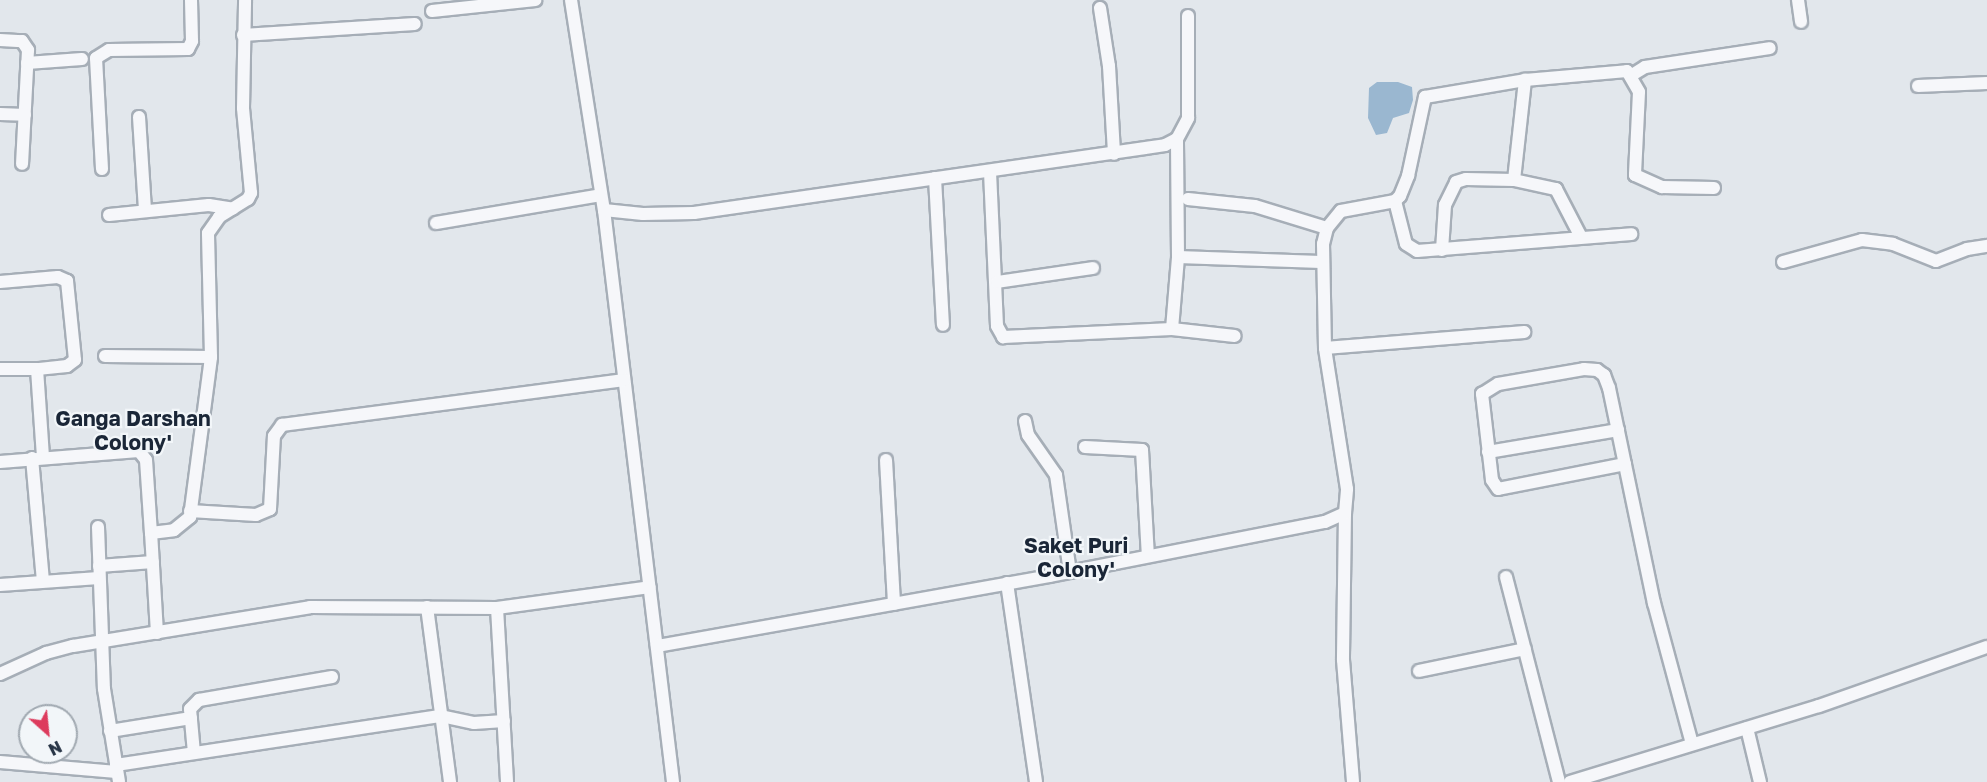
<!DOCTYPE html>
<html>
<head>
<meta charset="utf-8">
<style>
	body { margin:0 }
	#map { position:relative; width:1987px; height:782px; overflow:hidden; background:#e2e7ec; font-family:"Golos Text",sans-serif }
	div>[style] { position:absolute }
	.water>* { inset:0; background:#9ab7d0 }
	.roads { filter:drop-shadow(2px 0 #a6aeb7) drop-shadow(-2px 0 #a6aeb7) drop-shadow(0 2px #a6aeb7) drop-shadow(0 -2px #a6aeb7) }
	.minor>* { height:12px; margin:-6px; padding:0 6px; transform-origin:6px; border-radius:6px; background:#f6f7fa }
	span { translate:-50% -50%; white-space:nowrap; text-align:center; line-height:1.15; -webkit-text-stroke:4.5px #f2f6f9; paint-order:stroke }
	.neighbourhood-label { font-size:21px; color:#1a2637; font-weight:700 }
	.north { position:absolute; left:18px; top:704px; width:60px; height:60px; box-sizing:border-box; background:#f2f6f9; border:2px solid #a1a9b1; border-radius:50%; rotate:153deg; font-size:16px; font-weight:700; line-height:24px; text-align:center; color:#283546 }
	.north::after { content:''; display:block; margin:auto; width:21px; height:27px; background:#dd3b5d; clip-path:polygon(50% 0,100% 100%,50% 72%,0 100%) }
</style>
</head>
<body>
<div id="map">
	<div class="water">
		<i style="clip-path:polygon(1377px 82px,1398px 82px,1412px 87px,1413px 100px,1409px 113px,1393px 118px,1387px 133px,1376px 135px,1368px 118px,1369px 88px)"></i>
	</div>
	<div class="roads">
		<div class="minor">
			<i style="left:571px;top:0;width:213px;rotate:81.1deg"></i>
			<i style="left:604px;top:210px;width:576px;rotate:83.12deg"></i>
			<i style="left:1798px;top:0;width:22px;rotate:82deg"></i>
			<i style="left:1100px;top:8px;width:59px;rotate:81.2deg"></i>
			<i style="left:1109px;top:66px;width:88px;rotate:86.7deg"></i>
			<i style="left:432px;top:11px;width:104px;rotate:-6.1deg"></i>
			<i style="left:243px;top:35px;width:172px;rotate:-3.7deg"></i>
			<i style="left:0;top:40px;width:22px;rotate:3deg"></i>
			<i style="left:22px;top:41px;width:11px;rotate:56deg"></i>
			<i style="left:28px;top:50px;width:114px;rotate:93deg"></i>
			<i style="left:27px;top:63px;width:55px;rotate:-4.2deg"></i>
			<i style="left:1632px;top:75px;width:15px;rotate:-32deg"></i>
			<i style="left:1645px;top:67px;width:126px;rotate:-8.6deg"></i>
			<i style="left:1918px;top:86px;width:69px;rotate:-2.5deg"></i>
			<i style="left:0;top:114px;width:25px;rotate:2deg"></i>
			<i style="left:139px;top:117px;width:94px;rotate:86.3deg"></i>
			<i style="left:102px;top:169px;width:111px;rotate:-93.1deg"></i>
			<i style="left:96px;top:58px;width:15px;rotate:-32deg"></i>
			<i style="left:109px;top:50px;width:79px;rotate:-0.7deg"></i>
			<i style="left:188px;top:49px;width:9px;rotate:-63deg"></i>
			<i style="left:192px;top:41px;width:41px;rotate:-91.4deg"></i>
			<i style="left:990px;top:172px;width:154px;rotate:87.4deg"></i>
			<i style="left:997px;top:326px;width:13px;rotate:61deg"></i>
			<i style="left:1003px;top:337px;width:169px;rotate:-2.7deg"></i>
			<i style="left:1172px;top:329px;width:63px;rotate:6.3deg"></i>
			<i style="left:935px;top:178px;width:147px;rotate:86.9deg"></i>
			<i style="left:1514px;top:180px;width:101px;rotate:-83.7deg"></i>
			<i style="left:1188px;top:199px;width:67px;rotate:6deg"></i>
			<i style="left:1255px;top:206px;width:75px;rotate:17deg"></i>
			<i style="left:1395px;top:201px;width:44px;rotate:75.7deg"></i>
			<i style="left:1406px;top:244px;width:13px;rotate:32deg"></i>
			<i style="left:1417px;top:251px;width:215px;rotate:-4.5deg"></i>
			<i style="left:604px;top:210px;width:39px;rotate:6deg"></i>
			<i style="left:643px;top:214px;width:51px;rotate:-1.1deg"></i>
			<i style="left:694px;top:213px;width:476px;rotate:-8.2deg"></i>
			<i style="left:1165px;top:145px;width:13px;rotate:-27deg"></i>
			<i style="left:1177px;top:139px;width:24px;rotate:-62deg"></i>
			<i style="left:1188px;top:118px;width:102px;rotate:-90deg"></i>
			<i style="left:109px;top:215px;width:100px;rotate:-5.7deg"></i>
			<i style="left:209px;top:205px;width:24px;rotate:9deg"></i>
			<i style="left:436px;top:223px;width:167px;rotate:-9.6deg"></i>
			<i style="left:1442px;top:250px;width:45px;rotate:-86.2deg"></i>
			<i style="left:1445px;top:205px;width:25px;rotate:-64deg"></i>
			<i style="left:1456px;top:182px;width:10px;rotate:-17deg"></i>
			<i style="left:1466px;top:179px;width:48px;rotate:1.2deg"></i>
			<i style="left:1514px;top:180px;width:43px;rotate:12.1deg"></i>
			<i style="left:1556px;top:189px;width:54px;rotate:62.5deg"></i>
			<i style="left:1178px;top:257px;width:143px;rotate:2deg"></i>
			<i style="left:1783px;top:262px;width:82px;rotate:-15.6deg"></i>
			<i style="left:1862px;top:240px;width:31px;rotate:7deg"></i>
			<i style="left:1893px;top:244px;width:46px;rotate:21.6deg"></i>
			<i style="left:1936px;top:261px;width:33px;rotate:-21deg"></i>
			<i style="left:1967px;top:249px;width:20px;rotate:-9deg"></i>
			<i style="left:0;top:282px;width:58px;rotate:-4.9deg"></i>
			<i style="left:58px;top:277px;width:10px;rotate:24deg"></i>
			<i style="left:67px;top:281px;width:79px;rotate:84.2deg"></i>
			<i style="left:75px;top:360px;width:10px;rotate:143deg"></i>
			<i style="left:67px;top:366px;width:30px;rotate:174deg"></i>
			<i style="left:997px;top:282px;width:97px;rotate:-8.3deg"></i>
			<i style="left:1172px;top:329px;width:72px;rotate:-85.2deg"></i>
			<i style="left:1178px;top:257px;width:118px;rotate:-90.5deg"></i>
			<i style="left:1325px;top:348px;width:200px;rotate:-4.6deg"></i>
			<i style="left:105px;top:356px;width:106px;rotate:0.5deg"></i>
			<i style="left:0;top:369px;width:37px"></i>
			<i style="left:37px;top:369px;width:88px;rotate:86.1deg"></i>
			<i style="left:1025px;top:421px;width:14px;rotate:78deg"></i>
			<i style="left:1028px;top:435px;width:49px;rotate:55deg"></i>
			<i style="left:1056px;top:475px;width:98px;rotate:81.8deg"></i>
			<i style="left:1085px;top:447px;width:57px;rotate:3deg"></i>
			<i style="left:1142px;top:450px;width:106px;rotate:86.8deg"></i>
			<i style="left:1488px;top:452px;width:132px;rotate:-9.6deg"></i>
			<i style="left:32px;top:458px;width:123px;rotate:84.9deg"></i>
			<i style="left:886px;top:460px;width:144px;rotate:86.8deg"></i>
			<i style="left:0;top:462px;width:139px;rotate:-4.5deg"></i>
			<i style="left:139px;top:451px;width:11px;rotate:52deg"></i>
			<i style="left:146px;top:460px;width:73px;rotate:86.1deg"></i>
			<i style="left:1625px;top:464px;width:129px;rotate:168.9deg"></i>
			<i style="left:1498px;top:489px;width:11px;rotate:-124deg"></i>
			<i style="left:1492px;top:480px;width:87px;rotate:-96.6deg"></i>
			<i style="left:1482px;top:394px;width:19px;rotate:-32deg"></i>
			<i style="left:1498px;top:384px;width:87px;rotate:-9.9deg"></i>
			<i style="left:1584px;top:369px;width:13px;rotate:4deg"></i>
			<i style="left:1597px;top:370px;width:9px;rotate:36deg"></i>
			<i style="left:1604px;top:375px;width:14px;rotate:69deg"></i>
			<i style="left:1609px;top:388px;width:220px;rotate:78.2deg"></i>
			<i style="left:1654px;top:603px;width:146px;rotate:74.9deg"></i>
			<i style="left:190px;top:511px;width:66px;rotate:3.5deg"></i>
			<i style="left:256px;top:515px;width:15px;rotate:-23deg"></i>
			<i style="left:270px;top:509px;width:73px;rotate:-86.9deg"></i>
			<i style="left:274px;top:436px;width:14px;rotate:-54deg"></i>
			<i style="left:282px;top:425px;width:345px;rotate:-7.5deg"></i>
			<i style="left:1345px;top:513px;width:147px;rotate:90.8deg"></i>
			<i style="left:1343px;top:660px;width:122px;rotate:85.3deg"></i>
			<i style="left:98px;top:527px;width:162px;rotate:87.9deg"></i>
			<i style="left:104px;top:689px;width:94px;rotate:80.8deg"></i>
			<i style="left:99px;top:566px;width:54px;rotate:-4.2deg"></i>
			<i style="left:1506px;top:577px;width:212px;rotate:75.5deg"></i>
			<i style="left:1007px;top:583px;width:201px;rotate:81.7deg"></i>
			<i style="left:0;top:585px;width:99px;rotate:-4deg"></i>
			<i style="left:427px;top:607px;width:177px;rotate:82.5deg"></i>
			<i style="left:497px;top:608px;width:174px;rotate:86.7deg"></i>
			<i style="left:157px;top:633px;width:100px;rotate:-93.4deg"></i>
			<i style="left:151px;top:533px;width:23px;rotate:-7deg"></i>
			<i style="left:174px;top:530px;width:21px;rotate:-39deg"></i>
			<i style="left:190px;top:517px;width:161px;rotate:-82.5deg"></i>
			<i style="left:211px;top:357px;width:124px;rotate:-91.4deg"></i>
			<i style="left:208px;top:233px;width:19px;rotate:-55deg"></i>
			<i style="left:219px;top:217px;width:34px;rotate:-32deg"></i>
			<i style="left:248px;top:199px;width:7px;rotate:-63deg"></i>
			<i style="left:251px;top:193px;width:85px;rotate:-95.4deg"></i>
			<i style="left:243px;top:108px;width:108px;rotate:-88.9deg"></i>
			<i style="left:657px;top:646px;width:398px;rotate:-10.1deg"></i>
			<i style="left:1049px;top:576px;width:281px;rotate:-11.1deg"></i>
			<i style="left:1325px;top:522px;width:22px;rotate:-24deg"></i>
			<i style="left:1345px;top:513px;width:24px;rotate:-85deg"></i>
			<i style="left:1347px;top:489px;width:143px;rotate:-98.9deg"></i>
			<i style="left:1325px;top:348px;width:104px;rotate:-91.1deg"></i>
			<i style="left:1323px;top:244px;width:16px;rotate:-76deg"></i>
			<i style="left:1327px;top:228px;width:22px;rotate:-51deg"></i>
			<i style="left:1341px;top:211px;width:55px;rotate:-10.5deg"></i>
			<i style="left:1395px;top:201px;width:7px;rotate:-45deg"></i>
			<i style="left:1400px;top:196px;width:22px;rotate:-68deg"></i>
			<i style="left:1408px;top:176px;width:81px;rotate:-77.9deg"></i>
			<i style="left:1425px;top:97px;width:101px;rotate:-9.6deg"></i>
			<i style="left:1525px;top:80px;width:102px;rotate:-5deg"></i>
			<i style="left:1627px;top:71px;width:24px;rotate:60deg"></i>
			<i style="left:1639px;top:92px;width:83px;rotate:92.8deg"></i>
			<i style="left:1635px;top:175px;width:30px;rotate:24deg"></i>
			<i style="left:1662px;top:187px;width:52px;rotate:1.1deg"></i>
			<i style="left:1419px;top:671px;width:108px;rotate:-11.7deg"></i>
			<i style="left:0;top:674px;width:51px;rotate:-24.5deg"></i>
			<i style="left:46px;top:653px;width:28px;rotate:-15deg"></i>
			<i style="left:73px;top:646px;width:240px;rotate:-9.3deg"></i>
			<i style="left:310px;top:607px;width:187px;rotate:0.3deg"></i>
			<i style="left:497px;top:608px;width:154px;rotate:-7.8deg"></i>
			<i style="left:1747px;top:728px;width:56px;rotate:76.5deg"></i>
			<i style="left:110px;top:731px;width:82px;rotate:-9.1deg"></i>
			<i style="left:194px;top:753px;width:44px;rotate:-95.2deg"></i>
			<i style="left:190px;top:709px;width:13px;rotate:-45deg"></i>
			<i style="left:199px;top:700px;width:135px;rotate:-9.8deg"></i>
			<i style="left:0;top:762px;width:117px;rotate:4.9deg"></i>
			<i style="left:116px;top:765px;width:329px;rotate:-8.6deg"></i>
			<i style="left:441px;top:716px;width:34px;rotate:12deg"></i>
			<i style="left:474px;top:723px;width:30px;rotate:-4deg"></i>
			<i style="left:1570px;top:782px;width:260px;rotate:-17deg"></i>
			<i style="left:1819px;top:706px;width:178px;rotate:-19.4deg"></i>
		</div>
	</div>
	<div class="neighbourhood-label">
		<span style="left:133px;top:430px">Ganga Darshan<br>Colony'</span>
		<span style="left:1076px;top:557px">Saket Puri<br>Colony'</span>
	</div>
	<div class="north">N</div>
</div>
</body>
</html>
